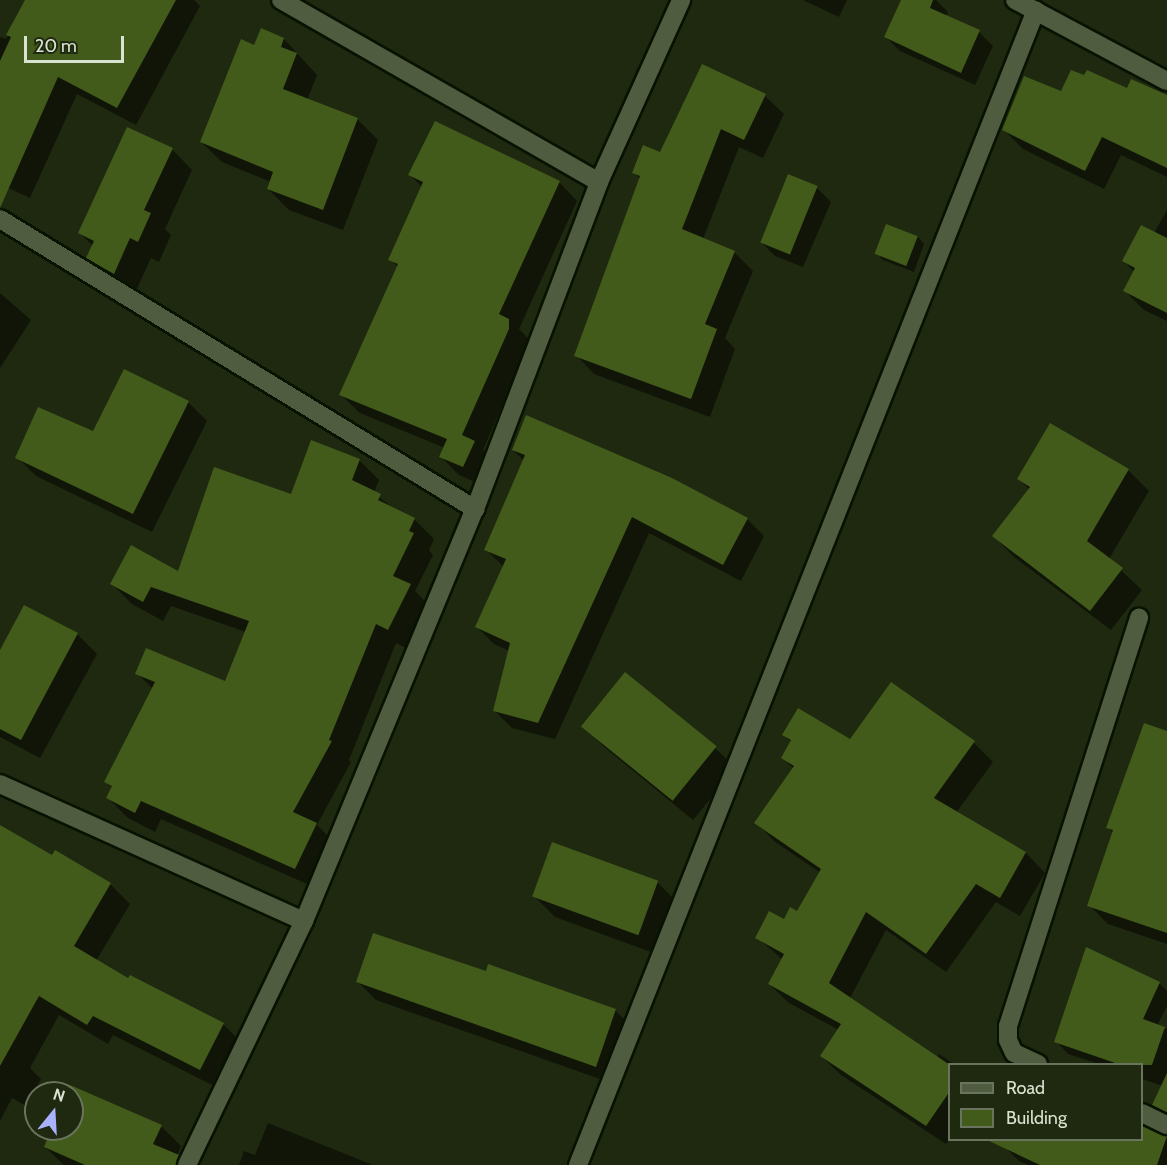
<!DOCTYPE html>
<html>
<head>
<meta charset="utf-8">
<style>
	body { margin:0 }
	#map { position:relative; width:1167px; height:1165px; overflow:hidden; background:#1e290f; font-family:Cabin,sans-serif }
	div>[style] { position:absolute }
	.shadow>* { inset:0; background:#0007 }
	.building>* { inset:0; background:#425b1b; transform-origin:0 0 }
	.roads { filter:drop-shadow(2px 0 #081200) drop-shadow(-2px 0 #081200) drop-shadow(0 2px #081200) drop-shadow(0 -2px #081200) }
	.street>* { height:18px; margin:-9px; padding:0 9px; transform-origin:9px; border-radius:9px; background:#4f5c40 }
	span { translate:-50% -50%; white-space:nowrap; text-align:center; line-height:1.15; -webkit-text-stroke:6px #1e290f; paint-order:stroke }
	.legend { position:absolute; left:948px; top:1063px; width:195px; height:78px; box-sizing:border-box; background:#1e290f; border:2px solid #69735d; margin:0; padding:8px 10px; list-style:none; font-size:18px; color:#dae2d1 }
	.legend li { display:flex; align-items:center; gap:12px; height:30px }
	.legend b { width:30px; border:2px solid #69735d }
	.north { position:absolute; left:24px; top:1081px; width:60px; height:60px; box-sizing:border-box; background:#1e290f; border:2px solid #69735d; border-radius:50%; rotate:18deg; font-size:16px; font-weight:700; line-height:24px; text-align:center; color:#dae2d1 }
	.north::after { content:''; display:block; margin:auto; width:21px; height:27px; background:#a7b1fc; clip-path:polygon(50% 0,100% 100%,50% 72%,0 100%) }
	.scale { position:absolute; left:24px; top:36px; width:100px; height:27px; box-sizing:border-box; border:3px solid #dae2d1; border-top:0; padding-left:8px; font-size:18px; line-height:21px; white-space:nowrap; color:#dae2d1; -webkit-text-stroke:4px #1e290f; paint-order:stroke }
</style>
</head>
<body>
<div id="map">
	<div class="shadow">
		<i style="clip-path:polygon(27px 0,194px 0,200px 6px,136px 125px,77px 94px,30px 198px,0 184px,0 37px,6px 39px)"></i>
		<i style="clip-path:polygon(803px 0,847px 0,839px 17px)"></i>
		<i style="clip-path:polygon(902px 0,936px 0,948px 12px,946px 16px,979px 32px,993px 46px,975px 85px,900px 51px,886px 37px)"></i>
		<i style="clip-path:polygon(284px 39px,317px 75px,307px 100px,357px 119px,378px 140px,343px 230px,289px 210px,268px 189px,271px 182px,222px 162px,201px 142px,255px 47px)"></i>
		<i style="clip-path:polygon(1128px 89px,1167px 103px,1167px 177px,1121px 155px,1104px 189px,1023px 149px,1004px 130px,1062px 93px)"></i>
		<i style="clip-path:polygon(765px 96px,784px 114px,763px 158px,739px 147px,703px 239px,735px 253px,753px 271px,725px 338px,735px 349px,710px 417px,594px 374px,576px 355px,640px 179px,634px 172px,661px 154px)"></i>
		<i style="clip-path:polygon(172px 149px,192px 170px,165px 229px,171px 235px,159px 262px,151px 258px,135px 293px,108px 279px,88px 258px,93px 246px,80px 233px)"></i>
		<i style="clip-path:polygon(410px 175px,559px 182px,577px 201px,519px 329px,530px 340px,483px 450px,493px 461px,482px 485px,459px 475px,441px 457px,445px 448px,360px 413px,341px 395px,398px 267px,390px 259px,422px 187px)"></i>
		<i style="clip-path:polygon(817px 188px,831px 202px,803px 267px,775px 256px,761px 242px)"></i>
		<i style="clip-path:polygon(1167px 210px,1167px 321px,1144px 310px,1125px 291px,1134px 272px,1124px 261px,1154px 233px)"></i>
		<i style="clip-path:polygon(886px 226px,918px 237px,924px 244px,914px 272px,883px 260px,876px 253px)"></i>
		<i style="clip-path:polygon(0 293px,31px 320px,0 368px)"></i>
		<i style="clip-path:polygon(188px 402px,207px 421px,152px 532px,36px 476px,17px 457px)"></i>
		<i style="clip-path:polygon(1051px 425px,1128px 470px,1149px 491px,1109px 559px,1142px 590px,1111px 630px,1014px 557px,994px 536px,1030px 490px,1019px 479px)"></i>
		<i style="clip-path:polygon(513px 450px,747px 519px,764px 536px,741px 581px,649px 533px,555px 739px,512px 728px,495px 711px,509px 651px,494px 644px,477px 627px,504px 567px,486px 550px,524px 461px)"></i>
		<i style="clip-path:polygon(359px 460px,379px 480px,374px 493px,394px 509px,414px 519px,434px 539px,429px 550px,433px 555px,415px 591px,430px 606px,408px 649px,396px 643px,349px 760px,351px 762px,317px 825px,336px 844px,316px 888px,161px 819px,155px 832px,128px 818px,108px 798px,113px 788px,106px 781px,153px 689px,137px 673px,226px 683px,246px 632px,171px 606px,163px 621px,132px 604px,112px 584px,179px 573px,292px 496px)"></i>
		<i style="clip-path:polygon(77px 634px,97px 654px,40px 758px,0 737px,0 653px)"></i>
		<i style="clip-path:polygon(583px 726px,715px 748px,736px 768px,693px 820px,603px 746px)"></i>
		<i style="clip-path:polygon(1167px 732px,1167px 944px,1108px 924px,1089px 905px,1113px 833px,1108px 827px)"></i>
		<i style="clip-path:polygon(784px 735px,851px 741px,974px 743px,993px 762px,956px 813px,1026px 853px,1045px 873px,1020px 916px,996px 902px,946px 972px,886px 930px,850px 998px,936px 1058px,939px 1054px,954px 1064px,950px 1064px,950px 1139px,946px 1144px,841px 1075px,821px 1056px,839px 1030px,789px 1003px,769px 984px,783px 960px,757px 937px,798px 913px,821px 873px,775px 842px,756px 822px,794px 769px,782px 757px,791px 742px)"></i>
		<i style="clip-path:polygon(0 827px,53px 857px,110px 884px,130px 904px,96px 961px,129px 980px,223px 1024px,243px 1044px,220px 1089px,113px 1035px,108px 1044px,59px 1015px,30px 1068px,41px 1079px,26px 1106px,12px 1098px,0 1121px)"></i>
		<i style="clip-path:polygon(657px 882px,678px 903px,659px 955px,555px 917px,534px 896px)"></i>
		<i style="clip-path:polygon(489px 966px,616px 1011px,634px 1029px,614px 1084px,376px 1000px,358px 982px,487px 972px)"></i>
		<i style="clip-path:polygon(1159px 983px,1167px 991px,1167px 1006px,1157px 1026px,1167px 1029px,1167px 1118px,1154px 1105px,1163px 1086px,1142px 1079px,1142px 1064px,1099px 1064px,1068px 1054px,1056px 1041px)"></i>
		<i style="clip-path:polygon(71px 1087px,161px 1126px,181px 1146px,173px 1165px,64px 1165px,45px 1147px,53px 1129px,72px 1129px,72px 1093px,68px 1093px)"></i>
		<i style="clip-path:polygon(268px 1123px,373px 1165px,239px 1165px,244px 1151px,255px 1155px)"></i>
		<i style="clip-path:polygon(1143px 1128px,1167px 1137px,1167px 1165px,1028px 1165px,1019px 1161px,1005px 1147px,1009px 1140px,1135px 1142px,1142px 1140px)"></i>
	</div>
	<div class="building">
		<i style="clip-path:polygon(25px 0,176px 0,117px 108px,58px 77px,0 208px,0 61px,11px 37px,6px 35px)"></i>
		<i style="clip-path:polygon(901px 0,933px 0,930px 8px,980px 30px,961px 73px,884px 37px)"></i>
		<i style="clip-path:polygon(261px 28px,284px 38px,281px 47px,297px 53px,283px 89px,358px 118px,323px 210px,267px 189px,273px 172px,200px 142px,241px 39px,254px 45px)"></i>
		<i style="clip-path:polygon(702px 64px,766px 94px,744px 140px,721px 129px,682px 229px,735px 251px,705px 324px,717px 329px,691px 399px,574px 356px,640px 176px,632px 173px,643px 145px,660px 152px)"></i>
		<i style="clip-path:polygon(1071px 70px,1084px 75px,1087px 70px,1127px 88px,1131px 79px,1167px 95px,1167px 168px,1102px 137px,1085px 171px,1002px 130px,1024px 76px,1061px 91px)"></i>
		<i style="clip-path:polygon(435px 121px,560px 181px,499px 314px,509px 319px,509px 329px,462px 435px,475px 441px,463px 467px,439px 457px,447px 439px,339px 395px,398px 264px,388px 260px,423px 182px,408px 175px)"></i>
		<i style="clip-path:polygon(127px 127px,173px 148px,144px 210px,151px 213px,138px 242px,130px 238px,114px 274px,86px 258px,94px 241px,78px 233px)"></i>
		<i style="left:788px;top:174px;width:32px;height:74px;rotate:22deg"></i>
		<i style="left:886px;top:224px;width:34px;height:32px;rotate:21deg"></i>
		<i style="clip-path:polygon(1141px 225px,1167px 238px,1167px 313px,1123px 291px,1135px 268px,1122px 261px)"></i>
		<i style="clip-path:polygon(124px 369px,189px 401px,133px 514px,15px 458px,38px 407px,93px 431px)"></i>
		<i style="clip-path:polygon(526px 415px,672px 478px,748px 518px,723px 565px,632px 517px,538px 723px,493px 711px,510px 643px,475px 627px,506px 559px,484px 550px,525px 455px,512px 450px)"></i>
		<i style="clip-path:polygon(1050px 423px,1129px 469px,1087px 541px,1123px 568px,1090px 611px,992px 536px,1030px 487px,1017px 479px)"></i>
		<i style="clip-path:polygon(311px 440px,360px 459px,352px 480px,381px 494px,378px 500px,415px 518px,409px 531px,414px 533px,393px 576px,411px 584px,388px 630px,376px 624px,329px 740px,332px 741px,293px 812px,317px 823px,295px 869px,141px 801px,135px 813px,106px 798px,112px 786px,104px 782px,155px 682px,135px 674px,146px 648px,225px 681px,249px 621px,151px 587px,143px 602px,110px 584px,131px 545px,178px 571px,214px 467px,291px 494px)"></i>
		<i style="clip-path:polygon(24px 605px,78px 633px,21px 740px,0 729px,0 650px)"></i>
		<i style="left:625px;top:672px;width:118px;height:70px;rotate:39deg"></i>
		<i style="clip-path:polygon(891px 682px,975px 741px,934px 798px,1026px 852px,1000px 898px,976px 884px,926px 954px,866px 912px,829px 983px,950px 1065px,950px 1091px,926px 1126px,820px 1056px,841px 1024px,768px 984px,784px 954px,755px 938px,769px 911px,784px 919px,790px 907px,797px 911px,821px 869px,754px 823px,794px 766px,781px 758px,791px 740px,782px 735px,798px 708px,850px 739px)"></i>
		<i style="clip-path:polygon(1144px 723px,1167px 731px,1167px 933px,1087px 906px,1113px 830px,1106px 828px)"></i>
		<i style="clip-path:polygon(0 825px,52px 855px,55px 850px,111px 883px,74px 946px,128px 978px,130px 975px,224px 1023px,200px 1070px,93px 1016px,87px 1025px,39px 996px,0 1066px)"></i>
		<i style="left:552px;top:842px;width:113px;height:58px;rotate:20deg"></i>
		<i style="clip-path:polygon(373px 933px,486px 971px,488px 964px,616px 1009px,596px 1067px,356px 982px)"></i>
		<i style="clip-path:polygon(1086px 947px,1160px 982px,1143px 1019px,1165px 1027px,1152px 1065px,1121px 1065px,1054px 1042px)"></i>
		<i style="clip-path:polygon(1167px 1073px,1167px 1113px,1152px 1105px)"></i>
		<i style="clip-path:polygon(70px 1085px,162px 1125px,153px 1144px,179px 1155px,176px 1165px,85px 1165px,44px 1147px,51px 1129px,72px 1129px,72px 1093px,67px 1093px)"></i>
		<i style="clip-path:polygon(1142px 1126px,1167px 1136px,1157px 1165px,1040px 1165px,987px 1140px,1142px 1140px)"></i>
	</div>
	<div class="roads">
		<div class="street">
			<i style="left:281px;top:0;width:366px;rotate:29.8deg"></i>
			<i style="left:1015px;top:0;width:172px;rotate:28.1deg"></i>
			<i style="left:0;top:219px;width:557px;rotate:31.41deg"></i>
			<i style="left:0;top:784px;width:333px;rotate:24.3deg"></i>
			<i style="left:1038px;top:1064px;width:26px;rotate:-155deg"></i>
			<i style="left:1014px;top:1053px;width:14px;rotate:-115deg"></i>
			<i style="left:1008px;top:1040px;width:14px;rotate:-90deg"></i>
			<i style="left:1008px;top:1026px;width:429px;rotate:-72.2deg"></i>
			<i style="left:1142px;top:1113px;width:28px;rotate:26deg"></i>
			<i style="left:187px;top:1165px;width:271px;rotate:-64.4deg"></i>
			<i style="left:304px;top:921px;width:446px;rotate:-67.5deg"></i>
			<i style="left:475px;top:509px;width:350px;rotate:-69.2deg"></i>
			<i style="left:599px;top:182px;width:200px;rotate:-65.7deg"></i>
			<i style="left:578px;top:1165px;width:1242px;rotate:-68.37deg"></i>
		</div>
	</div>
	<ul class="legend">
	<li><b style="height:8px;background:#4f5c40"></b>Road</li>
	<li><b style="height:16px;background:#425b1b"></b>Building</li>
	</ul>
	<div class="north">N</div>
	<div class="scale">20 m</div>
</div>
</body>
</html>
